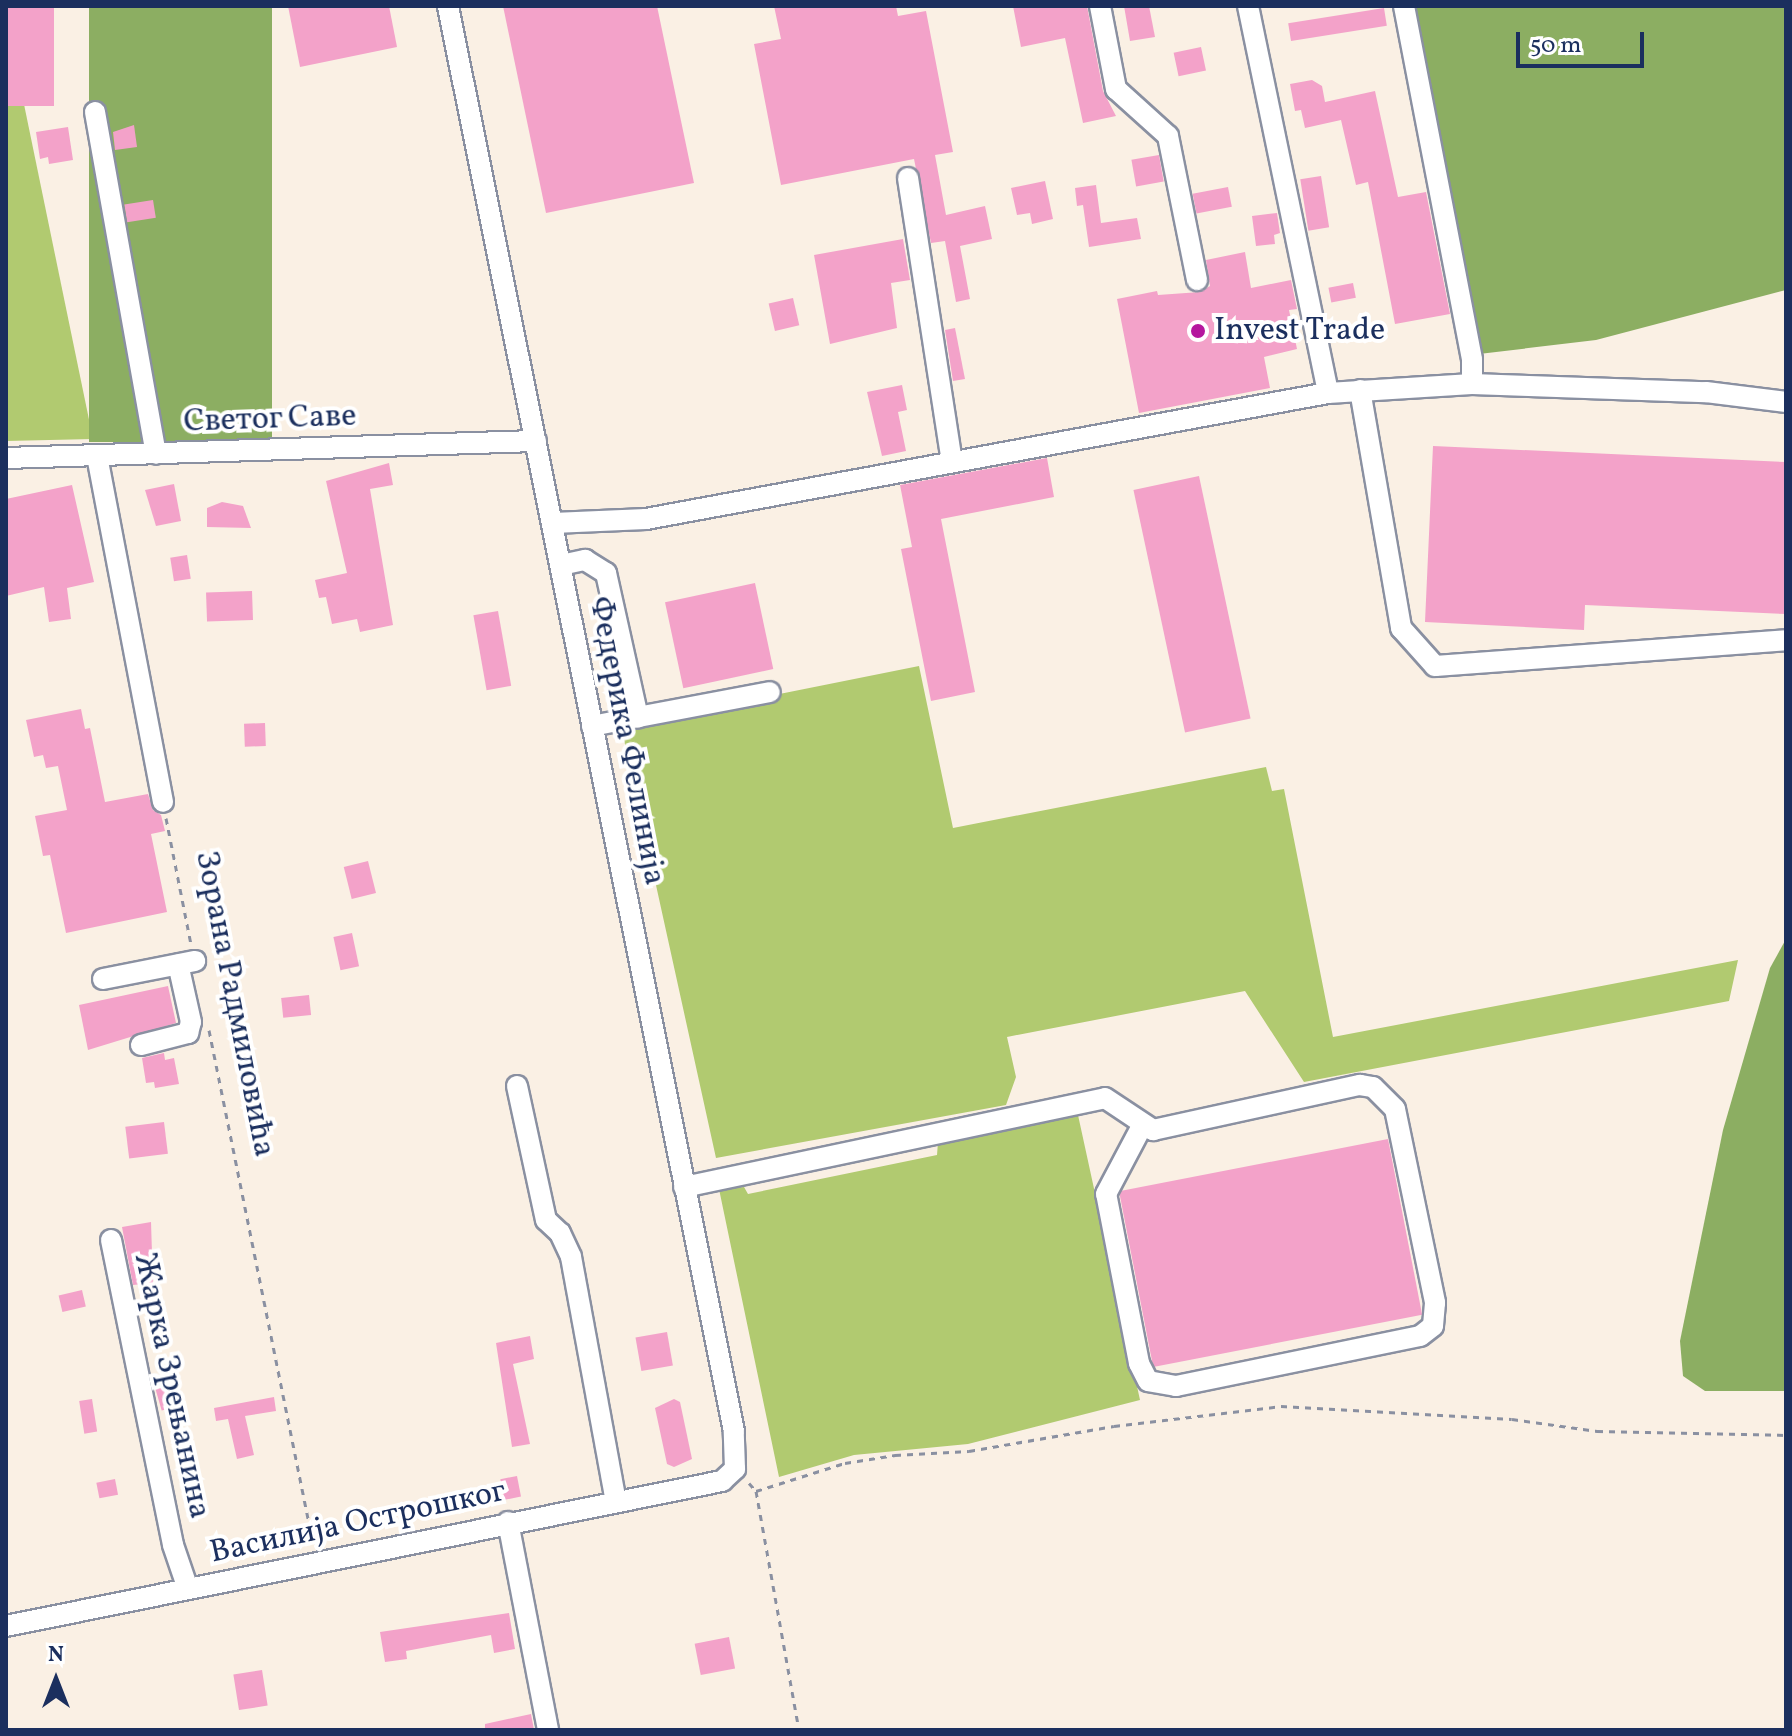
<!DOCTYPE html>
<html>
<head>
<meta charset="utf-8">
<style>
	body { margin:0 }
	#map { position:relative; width:1792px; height:1736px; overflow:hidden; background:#faf0e4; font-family:Vollkorn,serif }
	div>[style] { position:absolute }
	.green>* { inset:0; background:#b1ca70 }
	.forest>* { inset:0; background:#8cae62; transform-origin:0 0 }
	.building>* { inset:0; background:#f3a2c9; transform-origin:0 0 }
	.path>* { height:3px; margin-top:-1.5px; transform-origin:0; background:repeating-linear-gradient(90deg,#8a90a1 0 6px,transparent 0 12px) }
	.roads { filter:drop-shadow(2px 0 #8a90a1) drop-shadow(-2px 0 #8a90a1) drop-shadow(0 2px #8a90a1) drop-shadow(0 -2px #8a90a1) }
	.minor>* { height:20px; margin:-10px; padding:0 10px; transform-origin:10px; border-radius:10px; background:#fff }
	.dots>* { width:22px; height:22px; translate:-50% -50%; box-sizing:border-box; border:4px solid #fff; border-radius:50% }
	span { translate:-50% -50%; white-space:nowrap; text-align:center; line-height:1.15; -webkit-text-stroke:8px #fff; paint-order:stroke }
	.poi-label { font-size:32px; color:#1b2f5e }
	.left { translate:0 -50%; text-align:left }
	.street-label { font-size:32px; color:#1b2f5e }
	.frame { position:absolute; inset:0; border:8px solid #1b2f5e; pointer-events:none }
	.north { position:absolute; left:16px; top:1640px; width:80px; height:80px; -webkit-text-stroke:6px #fff; paint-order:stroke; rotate:0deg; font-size:22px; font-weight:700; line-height:32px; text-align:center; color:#1b2f5e }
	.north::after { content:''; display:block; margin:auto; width:28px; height:36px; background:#1b2f5e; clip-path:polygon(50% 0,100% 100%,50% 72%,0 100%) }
	.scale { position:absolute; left:1516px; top:32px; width:128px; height:36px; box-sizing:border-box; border:4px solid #1b2f5e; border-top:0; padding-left:10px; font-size:24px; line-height:28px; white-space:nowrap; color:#1b2f5e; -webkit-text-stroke:6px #fff; paint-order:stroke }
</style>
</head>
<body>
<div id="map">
	<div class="green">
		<i style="clip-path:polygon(6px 17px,93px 439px,6px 441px)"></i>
		<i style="clip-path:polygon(919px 666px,953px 828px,1266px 767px,1272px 791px,1284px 789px,1333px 1037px,1738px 960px,1729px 1001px,1304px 1082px,1245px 991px,1007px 1037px,1016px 1077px,1006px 1105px,716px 1158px,621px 726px)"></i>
		<i style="clip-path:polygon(1078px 1115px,1140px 1400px,968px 1444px,854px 1455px,779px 1477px,719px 1189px,744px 1187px,748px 1194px,937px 1155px,938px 1142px)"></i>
	</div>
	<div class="forest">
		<i style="left:89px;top:6px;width:183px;height:436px"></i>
		<i style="clip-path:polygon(1407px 6px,1786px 6px,1786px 290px,1596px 340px,1479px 354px)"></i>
		<i style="clip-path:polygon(1786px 939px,1786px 1391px,1705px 1391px,1683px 1376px,1680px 1341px,1723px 1130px,1770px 968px)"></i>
	</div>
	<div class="building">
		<i style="left:8px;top:6px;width:46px;height:100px"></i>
		<i style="clip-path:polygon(288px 6px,389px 6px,397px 47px,300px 67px)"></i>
		<i style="clip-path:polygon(503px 6px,657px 6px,694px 183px,546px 213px)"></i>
		<i style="clip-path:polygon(774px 6px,896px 6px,898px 16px,926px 11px,953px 152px,935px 155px,946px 215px,985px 206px,992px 239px,960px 246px,970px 299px,956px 302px,945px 241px,931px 243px,914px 159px,781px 185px,754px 44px,781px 39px)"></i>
		<i style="clip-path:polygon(1013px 6px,1087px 6px,1103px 91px,1116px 116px,1083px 123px,1065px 38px,1021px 47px)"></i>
		<i style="clip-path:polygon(1124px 6px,1149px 6px,1155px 37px,1130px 41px)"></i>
		<i style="left:1384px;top:8px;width:18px;height:97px;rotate:81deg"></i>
		<i style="left:1201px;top:47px;width:24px;height:28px;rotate:78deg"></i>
		<i style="clip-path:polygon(1312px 80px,1322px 86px,1325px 102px,1375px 91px,1398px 197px,1426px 192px,1450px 314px,1395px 324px,1368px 182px,1356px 185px,1341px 120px,1305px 128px,1301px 110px,1295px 111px,1290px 84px)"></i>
		<i style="clip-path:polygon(134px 125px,137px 147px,115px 150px,113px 132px)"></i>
		<i style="clip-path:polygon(68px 127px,73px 160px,49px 164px,48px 157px,40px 159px,36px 132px)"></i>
		<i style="left:1159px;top:155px;width:27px;height:28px;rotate:80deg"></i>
		<i style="left:1321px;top:176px;width:52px;height:21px;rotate:81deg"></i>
		<i style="clip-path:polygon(1045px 181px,1053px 219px,1032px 224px,1030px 213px,1017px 215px,1011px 188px)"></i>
		<i style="clip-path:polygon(1096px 185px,1101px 223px,1137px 218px,1141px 239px,1089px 247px,1083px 205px,1077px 206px,1075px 188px)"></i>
		<i style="left:1228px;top:187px;width:20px;height:36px;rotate:79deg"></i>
		<i style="left:153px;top:200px;width:18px;height:29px;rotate:81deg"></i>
		<i style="clip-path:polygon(1277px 213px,1280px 233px,1274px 235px,1275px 244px,1256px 246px,1252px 216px)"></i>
		<i style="clip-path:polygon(903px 239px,910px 280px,891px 283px,897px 328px,830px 344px,814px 255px)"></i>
		<i style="clip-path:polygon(1245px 252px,1251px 288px,1291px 280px,1297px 309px,1289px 310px,1297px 349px,1264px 357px,1270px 388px,1139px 413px,1117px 299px,1157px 291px,1158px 295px,1200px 292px,1210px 286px,1206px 260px)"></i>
		<i style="left:1353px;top:283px;width:15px;height:25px;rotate:79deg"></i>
		<i style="left:793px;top:298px;width:28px;height:25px;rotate:77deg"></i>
		<i style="clip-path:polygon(955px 328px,965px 379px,953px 381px,945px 330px)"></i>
		<i style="clip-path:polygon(902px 385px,907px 410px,898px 412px,906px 451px,882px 456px,867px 392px)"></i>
		<i style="clip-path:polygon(1433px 446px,1786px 462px,1786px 614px,1585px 605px,1584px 630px,1425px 622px)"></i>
		<i style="clip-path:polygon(1047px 458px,1054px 497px,941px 519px,975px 692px,931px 701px,901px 549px,912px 547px,900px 485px)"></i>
		<i style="clip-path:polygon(389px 463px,393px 485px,370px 489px,393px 625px,360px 632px,357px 619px,332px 624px,326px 597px,319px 598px,315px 580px,347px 573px,326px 481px)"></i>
		<i style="left:1199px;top:476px;width:248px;height:67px;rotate:78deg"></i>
		<i style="clip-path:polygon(174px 484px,181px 521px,156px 526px,145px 490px)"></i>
		<i style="clip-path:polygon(72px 485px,94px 582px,67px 588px,71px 619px,49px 622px,44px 587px,6px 596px,6px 499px)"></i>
		<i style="clip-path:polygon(222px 502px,243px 506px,251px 528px,207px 527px,207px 508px)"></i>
		<i style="left:187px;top:555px;width:24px;height:17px;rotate:81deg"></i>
		<i style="left:755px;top:583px;width:88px;height:92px;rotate:78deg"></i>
		<i style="left:252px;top:591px;width:29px;height:46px;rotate:88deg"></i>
		<i style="left:498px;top:611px;width:76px;height:25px;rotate:80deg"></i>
		<i style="clip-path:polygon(81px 709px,85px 729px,90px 728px,105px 802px,148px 794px,153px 810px,161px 815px,165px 831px,151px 834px,167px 912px,66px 933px,50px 855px,43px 856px,35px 816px,67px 810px,58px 766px,46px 768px,43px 755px,34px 757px,26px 720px)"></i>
		<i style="left:265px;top:723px;width:23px;height:21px;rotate:88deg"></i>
		<i style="left:368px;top:861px;width:33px;height:25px;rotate:76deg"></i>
		<i style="left:352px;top:933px;width:34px;height:19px;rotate:78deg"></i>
		<i style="clip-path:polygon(168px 986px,176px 1023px,88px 1050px,79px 1005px)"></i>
		<i style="left:309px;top:995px;width:20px;height:28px;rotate:84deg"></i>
		<i style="clip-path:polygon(164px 1053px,165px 1060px,174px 1058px,179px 1084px,155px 1088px,154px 1082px,146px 1083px,142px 1058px)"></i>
		<i style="left:164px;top:1122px;width:32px;height:39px;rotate:83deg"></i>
		<i style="left:1388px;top:1139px;width:179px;height:274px;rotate:79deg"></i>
		<i style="clip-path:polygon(151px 1222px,153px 1283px,133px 1285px,122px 1227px)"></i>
		<i style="left:82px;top:1290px;width:17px;height:24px;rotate:77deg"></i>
		<i style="left:667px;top:1332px;width:34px;height:32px;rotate:80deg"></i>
		<i style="clip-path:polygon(530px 1336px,534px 1359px,513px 1364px,530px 1444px,512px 1447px,496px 1343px)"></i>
		<i style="left:171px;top:1385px;width:22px;height:16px;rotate:74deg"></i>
		<i style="clip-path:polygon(274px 1397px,276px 1411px,245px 1416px,254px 1455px,237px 1459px,228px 1419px,216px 1421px,214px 1408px)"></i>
		<i style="left:92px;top:1399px;width:33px;height:13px;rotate:81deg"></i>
		<i style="clip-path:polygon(674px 1399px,680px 1402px,692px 1459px,674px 1467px,667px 1464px,655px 1408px)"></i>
		<i style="left:517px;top:1476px;width:21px;height:17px;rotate:79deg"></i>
		<i style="left:115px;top:1479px;width:16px;height:19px;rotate:79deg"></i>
		<i style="clip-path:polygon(509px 1613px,515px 1649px,494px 1653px,491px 1635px,406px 1651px,407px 1659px,385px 1662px,380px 1632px)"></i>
		<i style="left:729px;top:1637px;width:32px;height:35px;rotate:79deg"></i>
		<i style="left:262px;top:1670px;width:36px;height:29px;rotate:81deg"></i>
		<i style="clip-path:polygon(531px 1714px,534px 1730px,485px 1730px,485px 1724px)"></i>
	</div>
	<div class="path">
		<i style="left:166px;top:818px;width:128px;rotate:78.8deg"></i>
		<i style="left:209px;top:1030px;width:523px;rotate:78.54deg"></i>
		<i style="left:749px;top:1483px;width:11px;rotate:49deg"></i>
		<i style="left:756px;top:1491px;width:93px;rotate:-17.5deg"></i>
		<i style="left:845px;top:1463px;width:51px;rotate:-9.1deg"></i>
		<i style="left:895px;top:1455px;width:74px;rotate:-3.1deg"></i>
		<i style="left:969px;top:1451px;width:147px;rotate:-9.8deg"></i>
		<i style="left:1114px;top:1426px;width:168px;rotate:-6.8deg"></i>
		<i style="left:1281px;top:1406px;width:231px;rotate:3.2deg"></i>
		<i style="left:1512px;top:1419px;width:86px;rotate:8deg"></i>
		<i style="left:1597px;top:1431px;width:189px;rotate:1.2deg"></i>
		<i style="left:756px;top:1491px;width:243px;rotate:79.8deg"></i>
	</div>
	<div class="roads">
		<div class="minor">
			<i style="left:1100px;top:6px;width:85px;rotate:79.1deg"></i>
			<i style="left:1116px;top:89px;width:70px;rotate:42.1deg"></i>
			<i style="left:1168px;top:136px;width:147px;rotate:78.6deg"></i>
			<i style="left:1248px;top:6px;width:395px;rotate:78.3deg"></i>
			<i style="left:1404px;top:6px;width:360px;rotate:79.1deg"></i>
			<i style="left:1472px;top:360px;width:24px;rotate:90deg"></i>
			<i style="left:95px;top:112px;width:347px;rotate:79.9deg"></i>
			<i style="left:908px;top:178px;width:287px;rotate:81.2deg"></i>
			<i style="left:1360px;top:390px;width:242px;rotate:80.2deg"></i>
			<i style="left:1401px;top:628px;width:51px;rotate:48.2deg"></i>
			<i style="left:1435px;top:666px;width:352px;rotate:-4.2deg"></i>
			<i style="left:97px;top:456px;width:352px;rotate:79.2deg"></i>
			<i style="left:6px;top:458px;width:530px;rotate:-1.84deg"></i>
			<i style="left:553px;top:523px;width:93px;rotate:-2.5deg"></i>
			<i style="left:646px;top:519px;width:694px;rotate:-10.47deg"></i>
			<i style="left:1328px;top:393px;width:144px;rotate:-3.6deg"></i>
			<i style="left:1472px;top:384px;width:234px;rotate:2deg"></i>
			<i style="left:1706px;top:392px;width:81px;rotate:7.1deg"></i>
			<i style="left:561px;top:565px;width:25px;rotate:-12deg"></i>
			<i style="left:585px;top:560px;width:25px;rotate:32deg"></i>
			<i style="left:606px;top:573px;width:148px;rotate:77.5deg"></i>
			<i style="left:638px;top:717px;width:47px;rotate:168.9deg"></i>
			<i style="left:638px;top:717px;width:134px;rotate:-10.7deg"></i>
			<i style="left:103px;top:979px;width:94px;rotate:-11.1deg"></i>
			<i style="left:141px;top:1045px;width:49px;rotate:-14.3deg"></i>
			<i style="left:188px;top:1033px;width:11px;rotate:-75deg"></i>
			<i style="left:191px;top:1022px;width:59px;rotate:-102.6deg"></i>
			<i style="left:517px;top:1086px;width:137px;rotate:77.8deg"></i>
			<i style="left:546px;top:1220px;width:19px;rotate:43deg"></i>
			<i style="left:560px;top:1233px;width:26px;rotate:65deg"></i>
			<i style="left:571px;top:1257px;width:249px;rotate:79.6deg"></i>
			<i style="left:684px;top:1187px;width:430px;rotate:-11.9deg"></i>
			<i style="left:1105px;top:1098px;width:58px;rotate:33.7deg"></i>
			<i style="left:1153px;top:1130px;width:212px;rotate:-12.3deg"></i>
			<i style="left:1360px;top:1085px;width:13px;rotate:9deg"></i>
			<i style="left:1373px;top:1087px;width:31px;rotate:45deg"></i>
			<i style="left:1395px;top:1109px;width:198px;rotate:78.3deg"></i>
			<i style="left:1435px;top:1303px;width:23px;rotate:95deg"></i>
			<i style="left:1433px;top:1326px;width:16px;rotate:142deg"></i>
			<i style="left:1420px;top:1336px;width:249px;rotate:168.4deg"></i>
			<i style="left:1176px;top:1386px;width:28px;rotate:-170deg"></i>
			<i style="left:1148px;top:1381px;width:20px;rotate:-117deg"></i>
			<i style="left:1139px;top:1363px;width:172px;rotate:-101deg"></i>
			<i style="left:1106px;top:1194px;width:77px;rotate:-62.1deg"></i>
			<i style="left:111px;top:1240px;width:311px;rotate:78.5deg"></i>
			<i style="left:173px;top:1545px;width:46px;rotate:71.2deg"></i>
			<i style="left:508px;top:1522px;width:212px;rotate:79.1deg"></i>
			<i style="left:6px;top:1626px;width:731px;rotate:-11.45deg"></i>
			<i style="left:722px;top:1481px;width:18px;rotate:-43deg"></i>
			<i style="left:735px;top:1469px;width:38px;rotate:-92deg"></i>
			<i style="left:734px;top:1431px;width:1453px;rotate:-101.35deg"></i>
		</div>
	</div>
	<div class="dots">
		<i style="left:1198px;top:331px;background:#b5179e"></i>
	</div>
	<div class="poi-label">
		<span class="left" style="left:1214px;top:331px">Invest Trade</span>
	</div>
	<div class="street-label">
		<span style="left:270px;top:420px;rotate:-2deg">Светог Саве</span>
		<span style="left:626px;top:741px;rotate:79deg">Федерика Фелинија</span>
		<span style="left:234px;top:1004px;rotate:79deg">Зорана Радмиловића</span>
		<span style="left:171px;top:1386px;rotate:78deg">Жарка Зрењанина</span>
		<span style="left:358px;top:1523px;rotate:-12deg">Василија Острошког</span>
	</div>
	<div class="frame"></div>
	<div class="north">N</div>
	<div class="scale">50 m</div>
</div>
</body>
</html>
